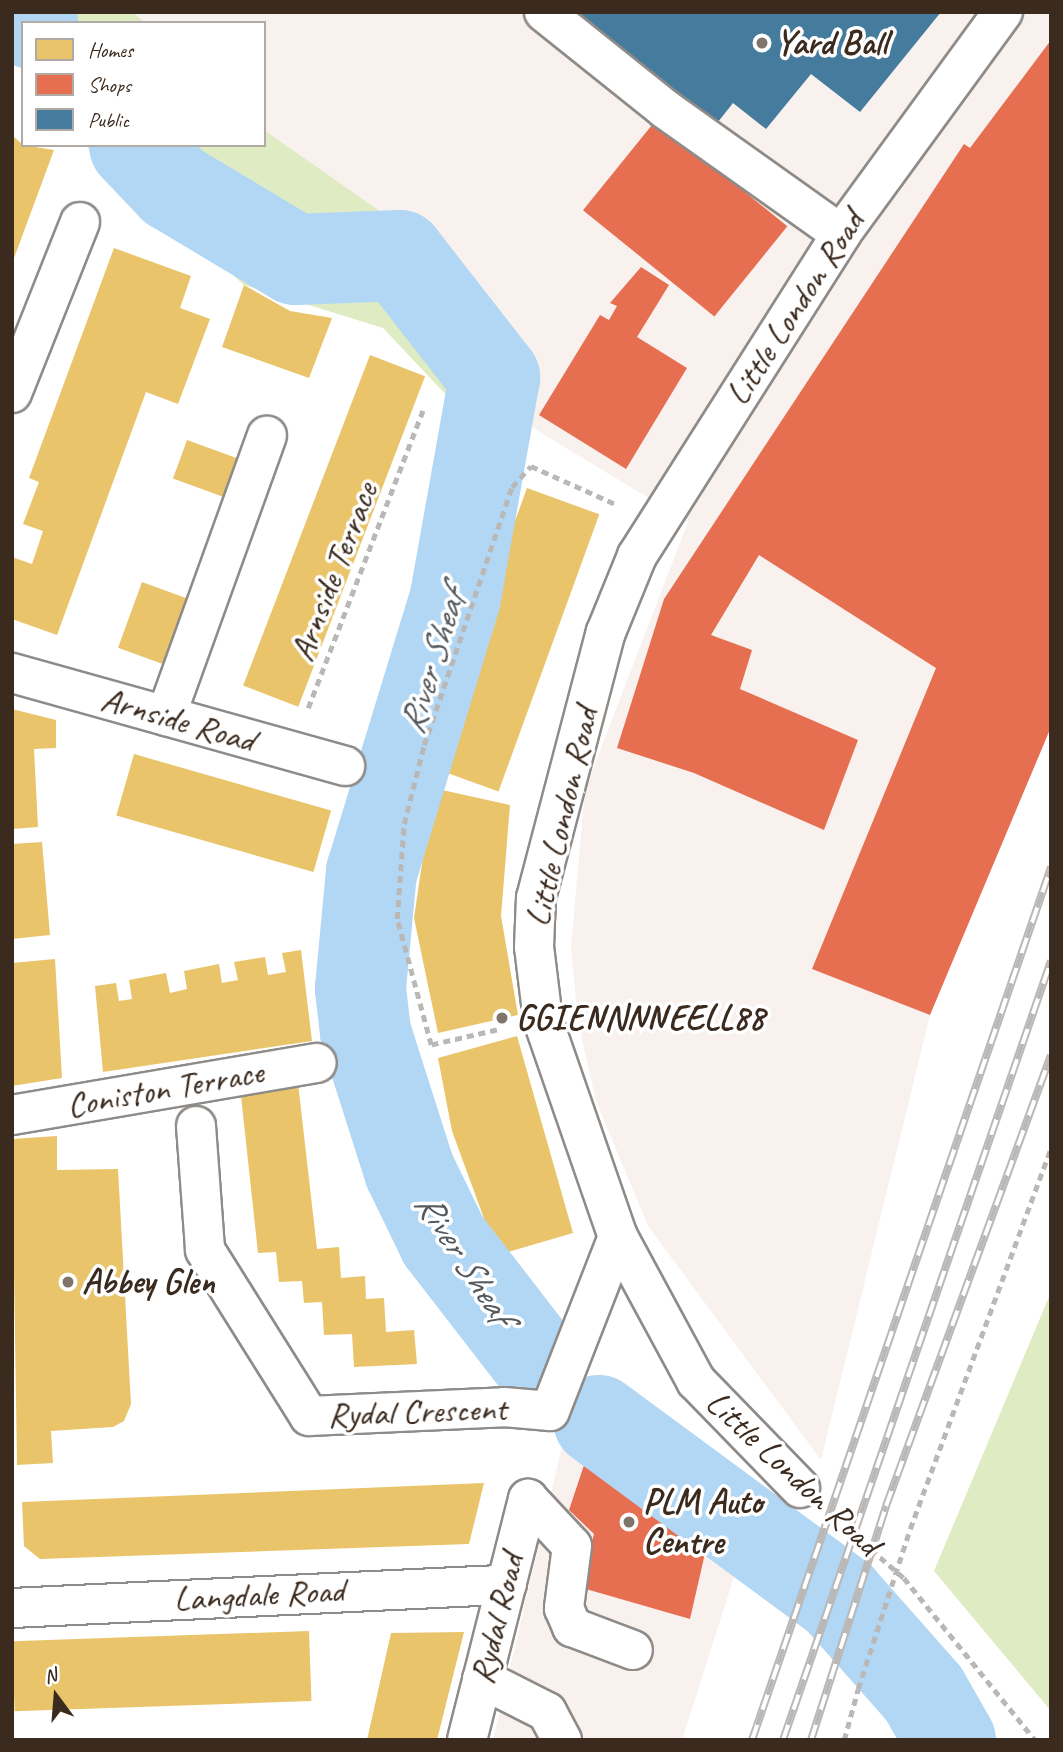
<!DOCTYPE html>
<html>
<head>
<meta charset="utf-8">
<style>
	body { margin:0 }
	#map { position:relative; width:1063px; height:1752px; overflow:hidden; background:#fff; font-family:Caveat,sans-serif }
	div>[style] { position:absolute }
	.built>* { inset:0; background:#f9f1ed }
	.green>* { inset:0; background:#dfebc2 }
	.water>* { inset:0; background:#b2d7f4 }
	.homes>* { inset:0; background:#e9c46a; transform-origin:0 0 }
	.shops>* { inset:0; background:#e76f51; transform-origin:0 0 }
	.public>* { inset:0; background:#457b9d }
	.river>* { height:91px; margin:-45.5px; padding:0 45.5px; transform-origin:45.5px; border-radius:45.5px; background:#b2d7f4 }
	.path>* { height:4.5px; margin-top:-2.25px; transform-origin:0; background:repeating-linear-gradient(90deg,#b9b8b6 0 7px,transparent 0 12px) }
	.roads { filter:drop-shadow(2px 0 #8e8b88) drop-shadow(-2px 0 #8e8b88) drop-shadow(0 2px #8e8b88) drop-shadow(0 -2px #8e8b88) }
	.minor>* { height:38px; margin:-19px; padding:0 19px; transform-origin:19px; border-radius:19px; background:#fff }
	.rail>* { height:8px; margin-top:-4px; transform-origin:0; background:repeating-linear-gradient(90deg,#fff 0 16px,#b9b8b6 0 32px); box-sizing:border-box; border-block:2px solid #b9b8b6 }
	.path-bridge>* { height:4.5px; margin-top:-2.25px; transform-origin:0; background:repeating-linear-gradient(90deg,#b9b8b6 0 7px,transparent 0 12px) }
	.dots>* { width:19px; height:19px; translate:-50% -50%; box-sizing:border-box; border:4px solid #fff; border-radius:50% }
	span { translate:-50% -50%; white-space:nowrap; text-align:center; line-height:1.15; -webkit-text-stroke:7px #fff; paint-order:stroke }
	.poi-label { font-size:35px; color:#3b2a1e; font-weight:700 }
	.left { translate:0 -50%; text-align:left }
	.street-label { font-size:35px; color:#3b2a1e }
	.water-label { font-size:37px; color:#55595d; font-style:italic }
	.frame { position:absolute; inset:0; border:14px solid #3b2a1e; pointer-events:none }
	.legend { position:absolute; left:21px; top:21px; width:245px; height:126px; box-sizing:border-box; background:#fff; border:2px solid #b1aaa5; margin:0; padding:9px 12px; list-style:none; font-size:21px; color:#3b2a1e }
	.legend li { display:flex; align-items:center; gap:14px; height:35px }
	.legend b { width:35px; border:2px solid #b1aaa5 }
	.north { position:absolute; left:21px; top:1661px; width:70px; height:70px; -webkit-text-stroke:5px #fff; paint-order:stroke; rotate:344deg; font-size:19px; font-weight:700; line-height:28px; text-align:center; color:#3b2a1e }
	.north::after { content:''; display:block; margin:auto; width:24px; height:32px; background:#3b2a1e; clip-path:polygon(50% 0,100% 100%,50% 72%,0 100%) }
</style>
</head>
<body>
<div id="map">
	<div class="built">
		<i style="clip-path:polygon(133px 12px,1051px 12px,1051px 727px,930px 1015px,821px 1460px,648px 1226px,596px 1101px,578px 1022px,571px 947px,585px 790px,688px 522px,515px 417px,522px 389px,514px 354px,414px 235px,264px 130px,264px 23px,145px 23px)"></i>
		<i style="clip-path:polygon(597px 1440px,742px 1552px,682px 1740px,493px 1740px,563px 1442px)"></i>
	</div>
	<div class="green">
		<i style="clip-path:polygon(12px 12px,133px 12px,145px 23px,23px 23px,23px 51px,12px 35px)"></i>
		<i style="clip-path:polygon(264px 130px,414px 235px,521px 371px,500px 477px,446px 480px,448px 397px,383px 328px,244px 285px,85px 145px,264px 145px)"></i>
		<i style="clip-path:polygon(1051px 1292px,1051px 1711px,934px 1571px)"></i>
	</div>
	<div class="water">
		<i style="clip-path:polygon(896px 1621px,955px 1687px,979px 1740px,909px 1740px,871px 1696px)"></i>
	</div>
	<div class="homes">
		<i style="clip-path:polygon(12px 135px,23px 145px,54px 150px,13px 261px)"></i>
		<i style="clip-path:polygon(114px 248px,191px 276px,180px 308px,210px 319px,178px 404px,146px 392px,57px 635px,12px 619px,12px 557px,32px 564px,43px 531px,23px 524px,39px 482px,29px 478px)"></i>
		<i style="clip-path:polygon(244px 285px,290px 311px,332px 318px,309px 378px,222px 347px)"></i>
		<i style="left:370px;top:355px;width:59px;height:354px;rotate:21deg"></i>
		<i style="left:187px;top:440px;width:62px;height:41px;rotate:20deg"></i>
		<i style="left:527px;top:488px;width:77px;height:295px;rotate:20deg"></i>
		<i style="left:142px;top:582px;width:54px;height:70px;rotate:20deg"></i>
		<i style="clip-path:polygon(12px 709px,56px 720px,56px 748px,34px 749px,38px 827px,12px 829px)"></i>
		<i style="left:134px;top:754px;width:205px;height:64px;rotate:16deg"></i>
		<i style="clip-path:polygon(433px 788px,510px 805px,501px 916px,518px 1015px,438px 1033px,414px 918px)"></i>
		<i style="clip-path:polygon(42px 842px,50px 935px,12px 939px,12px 844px)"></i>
		<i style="clip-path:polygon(301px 950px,312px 1041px,103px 1072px,95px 986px,116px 983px,119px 1001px,132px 999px,129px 980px,166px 973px,170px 993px,187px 989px,184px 971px,219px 964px,222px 983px,238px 980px,234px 962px,265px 957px,268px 975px,286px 972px,282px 953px)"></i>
		<i style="clip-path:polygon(55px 959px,62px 1078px,12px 1086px,12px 963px)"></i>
		<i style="clip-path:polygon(517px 1036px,573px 1233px,508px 1252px,486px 1224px,452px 1131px,438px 1058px)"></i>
		<i style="clip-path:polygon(298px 1083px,317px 1249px,339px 1247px,341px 1278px,365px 1276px,366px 1299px,384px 1298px,386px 1332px,414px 1330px,417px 1364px,354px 1367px,352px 1334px,324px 1335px,322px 1302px,304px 1303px,302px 1281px,279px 1282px,276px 1252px,258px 1253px,240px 1087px)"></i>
		<i style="clip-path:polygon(57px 1136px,57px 1170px,118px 1169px,131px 1404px,124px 1421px,113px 1427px,51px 1431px,53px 1463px,17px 1465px,12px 1139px)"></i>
		<i style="clip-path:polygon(484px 1483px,469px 1544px,40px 1559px,24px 1546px,22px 1502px)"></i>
		<i style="left:309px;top:1631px;width:70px;height:297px;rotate:88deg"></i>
		<i style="clip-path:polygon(464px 1632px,437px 1740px,367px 1740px,391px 1633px)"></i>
	</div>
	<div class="shops">
		<i style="clip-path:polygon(1051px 40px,1051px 727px,930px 1015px,812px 969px,936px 668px,759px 555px,711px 635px,752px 650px,740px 689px,858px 740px,824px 830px,694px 773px,617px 748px,664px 599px,964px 144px,970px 148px)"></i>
		<i style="left:656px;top:120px;width:169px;height:116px;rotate:39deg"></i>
		<i style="clip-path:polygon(641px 267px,669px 285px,637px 337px,687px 368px,626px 469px,539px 415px,600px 315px,609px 320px,617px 306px,610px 303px)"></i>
		<i style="clip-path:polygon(590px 1447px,706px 1549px,690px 1619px,579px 1587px,594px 1534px,569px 1510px)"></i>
	</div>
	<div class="public">
		<i style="clip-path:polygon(570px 12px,941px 12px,860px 112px,811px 74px,766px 129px,733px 103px,714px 127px)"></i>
	</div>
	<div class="river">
		<i style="left:26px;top:12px;width:13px;rotate:61deg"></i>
		<i style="left:134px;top:145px;width:57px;rotate:46.4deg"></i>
		<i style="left:173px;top:186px;width:142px;rotate:30.9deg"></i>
		<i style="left:295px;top:259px;width:104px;rotate:-2.2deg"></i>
		<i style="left:399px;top:255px;width:155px;rotate:52.1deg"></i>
		<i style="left:494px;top:377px;width:223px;rotate:100.1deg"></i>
		<i style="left:455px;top:597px;width:287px;rotate:107deg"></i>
		<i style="left:371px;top:871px;width:118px;rotate:95.4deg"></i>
		<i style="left:360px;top:988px;width:44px;rotate:83.5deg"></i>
		<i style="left:365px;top:1032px;width:145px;rotate:72.3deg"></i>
		<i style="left:409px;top:1170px;width:78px;rotate:64.1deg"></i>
		<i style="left:443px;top:1240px;width:145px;rotate:52.3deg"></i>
		<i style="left:598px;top:1420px;width:300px;rotate:36.4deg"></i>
		<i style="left:839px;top:1598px;width:127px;rotate:48.5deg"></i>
		<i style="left:923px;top:1693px;width:54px;rotate:60.1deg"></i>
	</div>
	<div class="path">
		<i style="left:308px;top:708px;width:319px;rotate:-68.9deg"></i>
		<i style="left:497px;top:1030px;width:68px;rotate:167.2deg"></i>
		<i style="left:431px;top:1045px;width:131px;rotate:-105.1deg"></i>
		<i style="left:397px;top:919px;width:95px;rotate:-85.8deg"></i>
		<i style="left:404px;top:824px;width:81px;rotate:-75.8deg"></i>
		<i style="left:424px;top:745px;width:273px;rotate:-71.2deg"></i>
		<i style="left:512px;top:487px;width:28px;rotate:-48deg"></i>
		<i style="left:531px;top:466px;width:92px;rotate:24.3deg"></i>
		<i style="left:835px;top:1518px;width:91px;rotate:41deg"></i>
		<i style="left:904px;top:1578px;width:208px;rotate:51deg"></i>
		<i style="left:910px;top:1529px;width:407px;rotate:-69.7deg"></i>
		<i style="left:844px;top:1740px;width:53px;rotate:-74.6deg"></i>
	</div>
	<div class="roads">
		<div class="minor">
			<i style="left:544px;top:12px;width:155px;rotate:38.7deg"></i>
			<i style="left:665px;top:109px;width:216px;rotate:35.4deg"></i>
			<i style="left:12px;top:393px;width:184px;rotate:-68.3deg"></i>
			<i style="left:12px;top:673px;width:346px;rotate:15.6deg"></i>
			<i style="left:166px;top:716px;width:298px;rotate:-70.2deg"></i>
			<i style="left:12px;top:1115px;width:309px;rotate:-9.7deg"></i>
			<i style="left:196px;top:1126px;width:124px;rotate:85.8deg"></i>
			<i style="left:205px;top:1250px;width:196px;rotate:57.9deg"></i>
			<i style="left:309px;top:1416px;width:195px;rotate:-2.6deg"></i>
			<i style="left:504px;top:1407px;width:46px;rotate:5deg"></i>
			<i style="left:550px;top:1411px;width:187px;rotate:-68.7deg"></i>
			<i style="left:800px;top:1488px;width:149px;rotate:-134.2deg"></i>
			<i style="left:696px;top:1381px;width:164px;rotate:-118.4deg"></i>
			<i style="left:618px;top:1237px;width:230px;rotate:-109.1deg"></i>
			<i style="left:543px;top:1020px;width:74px;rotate:-97deg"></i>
			<i style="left:534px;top:947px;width:49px;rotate:-87.7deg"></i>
			<i style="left:536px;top:898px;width:275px;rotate:-75.3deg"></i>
			<i style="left:606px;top:632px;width:82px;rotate:-67.8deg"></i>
			<i style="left:637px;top:556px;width:381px;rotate:-57.6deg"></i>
			<i style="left:841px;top:234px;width:275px;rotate:-53.9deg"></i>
			<i style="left:12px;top:1608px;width:495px;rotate:-2.7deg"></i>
			<i style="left:482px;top:1679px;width:73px;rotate:26.9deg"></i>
			<i style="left:547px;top:1712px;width:32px;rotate:62deg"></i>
			<i style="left:467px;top:1740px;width:249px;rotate:-75.8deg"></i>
			<i style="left:528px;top:1499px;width:64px;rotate:46.9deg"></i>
			<i style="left:572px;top:1546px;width:63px;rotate:97.4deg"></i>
			<i style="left:564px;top:1608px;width:21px;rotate:67deg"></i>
			<i style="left:572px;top:1627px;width:65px;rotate:20.7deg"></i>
		</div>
	</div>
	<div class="rail">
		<i style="left:752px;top:1740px;width:923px;rotate:-71.09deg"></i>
		<i style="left:783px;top:1740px;width:824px;rotate:-71.02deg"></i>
		<i style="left:811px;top:1740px;width:246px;rotate:-72.2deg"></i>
		<i style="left:886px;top:1506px;width:480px;rotate:-69.9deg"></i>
	</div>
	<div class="path-bridge">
		<i style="left:858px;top:1689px;width:168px;rotate:-72deg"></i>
	</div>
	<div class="dots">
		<i style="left:762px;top:43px;background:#80756d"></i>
		<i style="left:502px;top:1018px;background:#80756d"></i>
		<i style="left:68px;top:1282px;background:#80756d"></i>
		<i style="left:629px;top:1522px;background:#80756d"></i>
	</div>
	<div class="poi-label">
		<span class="left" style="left:776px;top:43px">Yard Ball</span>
		<span class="left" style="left:516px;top:1018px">GGIENNNNEELL88</span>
		<span class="left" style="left:82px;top:1282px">Abbey Glen</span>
		<span class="left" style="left:643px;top:1522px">PLM Auto<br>Centre</span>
	</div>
	<div class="street-label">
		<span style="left:795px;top:308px;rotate:-57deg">Little London Road</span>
		<span style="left:334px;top:572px;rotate:-69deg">Arnside Terrace</span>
		<span style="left:178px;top:720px;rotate:16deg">Arnside Road</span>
		<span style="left:562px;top:817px;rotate:-77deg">Little London Road</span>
		<span style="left:165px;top:1089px;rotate:-10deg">Coniston Terrace</span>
		<span style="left:417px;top:1412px;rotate:-2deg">Rydal Crescent</span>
		<span style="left:793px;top:1473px;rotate:43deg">Little London Road</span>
		<span style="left:259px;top:1595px;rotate:-3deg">Langdale Road</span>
		<span style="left:497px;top:1619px;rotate:-76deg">Rydal Road</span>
	</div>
	<div class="water-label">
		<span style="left:432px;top:662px;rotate:-73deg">River Sheaf</span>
		<span style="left:464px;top:1258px;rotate:57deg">River Sheaf</span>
	</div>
	<div class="frame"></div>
	<ul class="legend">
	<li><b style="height:19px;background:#e9c46a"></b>Homes</li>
	<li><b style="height:19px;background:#e76f51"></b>Shops</li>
	<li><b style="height:19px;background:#457b9d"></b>Public</li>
	</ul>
	<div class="north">N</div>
</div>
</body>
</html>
